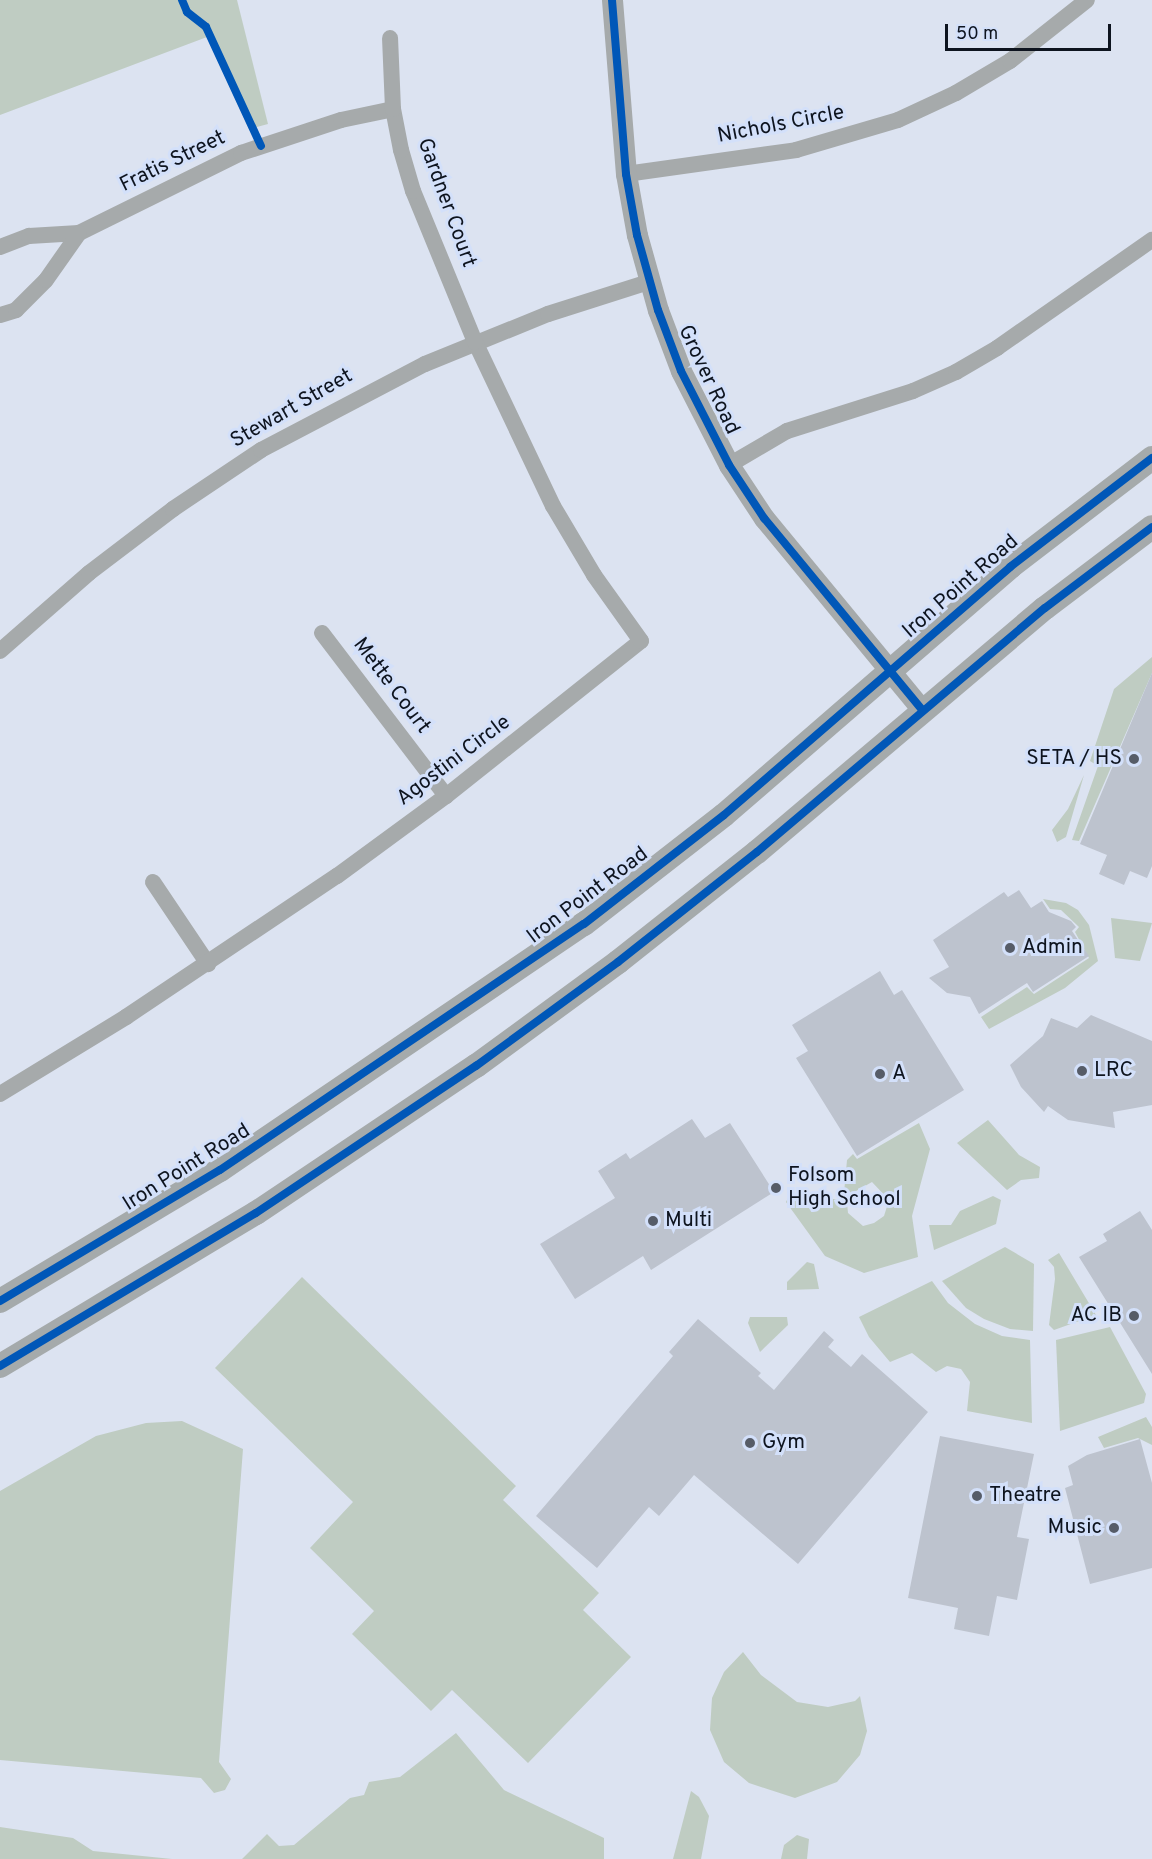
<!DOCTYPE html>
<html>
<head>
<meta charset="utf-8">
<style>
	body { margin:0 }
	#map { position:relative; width:1152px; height:1859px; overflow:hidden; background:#dce3f1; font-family:Overpass,sans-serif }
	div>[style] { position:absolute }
	.green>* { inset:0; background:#bfccc2 }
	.building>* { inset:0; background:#bdc3ce }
	.minor>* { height:16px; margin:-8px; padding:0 8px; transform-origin:8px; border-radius:8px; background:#a6aaab }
	.tertiary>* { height:21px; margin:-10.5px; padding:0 10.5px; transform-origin:10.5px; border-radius:10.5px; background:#a6aaab }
	.secondary>* { height:24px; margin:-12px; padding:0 12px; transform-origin:12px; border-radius:12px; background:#a5aaab }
	.cycleway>* { height:8px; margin:-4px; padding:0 4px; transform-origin:4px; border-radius:4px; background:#0057b8 }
	.dots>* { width:16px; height:16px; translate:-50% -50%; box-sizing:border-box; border:3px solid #d3e0fa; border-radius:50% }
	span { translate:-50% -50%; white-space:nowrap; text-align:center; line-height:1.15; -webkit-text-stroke:6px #d3e0fa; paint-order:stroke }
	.street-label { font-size:21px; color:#0e141f }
	.poi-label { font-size:21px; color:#0e141f }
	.right { translate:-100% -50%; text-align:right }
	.left { translate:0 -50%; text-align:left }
	.scale { position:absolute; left:945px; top:24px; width:166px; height:27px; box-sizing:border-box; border:3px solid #0e141f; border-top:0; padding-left:8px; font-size:18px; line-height:21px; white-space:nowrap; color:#0e141f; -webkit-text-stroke:4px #d3e0fa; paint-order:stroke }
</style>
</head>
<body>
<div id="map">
	<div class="green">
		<i style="clip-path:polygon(0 0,237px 0,268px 124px,249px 129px,207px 37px,0 115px)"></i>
		<i style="clip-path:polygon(1152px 657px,1152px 673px,1079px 841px,1072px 840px,1098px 766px,1090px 761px,1114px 689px)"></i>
		<i style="clip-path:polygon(1084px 775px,1066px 837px,1057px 842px,1052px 830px,1068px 809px)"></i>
		<i style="clip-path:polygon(1043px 899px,1066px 903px,1078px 910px,1089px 925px,1098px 961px,1065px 988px,989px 1029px,981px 1017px,1027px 987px,1034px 994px,1089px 958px,1075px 932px,1079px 927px,1061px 910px,1050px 909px)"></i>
		<i style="clip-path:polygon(1111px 918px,1152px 923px,1140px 961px,1115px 958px)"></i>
		<i style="clip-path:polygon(988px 1120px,1019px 1155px,1040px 1167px,1039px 1178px,1021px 1180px,1007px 1190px,957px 1143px)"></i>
		<i style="clip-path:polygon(919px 1123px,930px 1149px,912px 1216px,918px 1257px,864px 1273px,825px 1256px,786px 1202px,788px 1198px,834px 1199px,847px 1203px,848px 1213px,863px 1226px,874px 1223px,884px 1216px,889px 1200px,872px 1182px,849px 1195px,844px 1193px,847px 1160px,853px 1154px,857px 1159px)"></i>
		<i style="clip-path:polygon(993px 1196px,1001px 1200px,996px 1224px,934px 1250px,929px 1225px,951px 1225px,960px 1211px)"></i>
		<i style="clip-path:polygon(1005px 1247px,1034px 1264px,1033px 1331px,1010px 1329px,984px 1319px,966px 1308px,942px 1281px)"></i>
		<i style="clip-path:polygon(1059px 1253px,1096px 1315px,1054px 1330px,1049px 1325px,1055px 1279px,1054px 1267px,1048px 1260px)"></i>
		<i style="clip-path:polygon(807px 1262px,814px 1264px,819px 1289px,787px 1290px,787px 1282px)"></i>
		<i style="clip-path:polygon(302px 1277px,516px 1486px,503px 1500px,599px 1593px,583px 1610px,631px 1657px,528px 1763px,452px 1690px,431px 1711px,352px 1634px,374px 1611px,310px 1548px,353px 1502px,215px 1368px)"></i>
		<i style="clip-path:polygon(932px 1281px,948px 1303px,975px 1324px,1002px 1336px,1030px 1340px,1032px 1423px,967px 1411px,970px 1382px,961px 1369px,947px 1366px,936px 1372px,912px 1353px,890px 1362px,869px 1337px,859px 1317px)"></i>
		<i style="clip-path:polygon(750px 1317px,787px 1317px,788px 1325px,760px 1352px,748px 1323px)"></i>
		<i style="clip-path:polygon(1110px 1327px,1146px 1394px,1144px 1403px,1060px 1431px,1056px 1340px)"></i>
		<i style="clip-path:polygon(1146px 1417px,1152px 1427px,1152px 1445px,1138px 1438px,1104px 1448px,1098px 1437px)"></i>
		<i style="clip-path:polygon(182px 1421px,243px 1449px,219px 1762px,231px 1779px,225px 1790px,214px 1793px,201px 1778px,0 1760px,0 1491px,96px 1436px,146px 1423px)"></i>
		<i style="clip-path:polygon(743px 1652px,761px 1675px,797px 1702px,828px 1707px,855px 1701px,860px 1696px,867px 1731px,860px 1755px,837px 1782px,795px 1798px,749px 1783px,724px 1762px,710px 1730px,712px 1698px,724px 1672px)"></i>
		<i style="clip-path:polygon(456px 1733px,504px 1790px,604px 1838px,604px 1859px,242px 1859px,267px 1834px,279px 1846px,294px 1845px,350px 1798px,364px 1795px,369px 1782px,400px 1777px)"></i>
		<i style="clip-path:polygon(691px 1791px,699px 1797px,709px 1816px,701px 1859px,673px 1859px)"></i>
		<i style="clip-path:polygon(0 1827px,73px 1838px,93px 1851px,172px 1859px,0 1859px)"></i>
		<i style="clip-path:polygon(797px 1835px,809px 1839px,807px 1859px,781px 1859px,784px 1845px)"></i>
	</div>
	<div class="building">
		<i style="clip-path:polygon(1152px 673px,1152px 866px,1147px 878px,1130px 871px,1124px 885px,1099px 874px,1107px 855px,1080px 844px)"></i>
		<i style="clip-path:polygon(1019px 890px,1031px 908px,1042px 901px,1049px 912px,1071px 921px,1076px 927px,1072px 931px,1089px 956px,1033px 992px,1027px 983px,979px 1014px,970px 997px,947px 993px,929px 978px,949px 967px,933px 940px,1004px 892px,1008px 897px)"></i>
		<i style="clip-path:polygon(880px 971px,894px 995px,902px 990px,964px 1090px,857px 1156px,796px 1058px,808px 1051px,792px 1025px)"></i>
		<i style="clip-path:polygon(1091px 1015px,1152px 1041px,1152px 1105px,1113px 1112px,1115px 1128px,1068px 1120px,1048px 1106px,1044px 1112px,1021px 1087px,1010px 1065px,1043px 1036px,1051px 1018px,1077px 1028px)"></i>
		<i style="clip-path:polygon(692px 1119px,705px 1138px,730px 1123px,774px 1192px,651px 1270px,643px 1256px,575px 1299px,540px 1244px,615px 1198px,598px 1171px,626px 1153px,630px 1159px)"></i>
		<i style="clip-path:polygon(1140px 1211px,1152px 1230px,1152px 1374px,1079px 1257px,1107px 1241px,1103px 1234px)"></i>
		<i style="clip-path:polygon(698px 1319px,761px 1373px,758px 1376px,774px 1390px,824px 1331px,834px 1340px,828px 1347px,851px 1367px,862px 1354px,928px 1412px,798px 1564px,694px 1475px,659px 1516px,649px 1507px,597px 1568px,536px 1516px,673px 1356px,669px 1352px)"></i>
		<i style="clip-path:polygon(940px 1436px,1034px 1454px,1017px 1537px,1029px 1539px,1017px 1600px,997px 1596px,989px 1636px,954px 1629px,958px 1608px,908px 1598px)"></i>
		<i style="clip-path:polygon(1140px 1439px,1152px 1483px,1152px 1568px,1090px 1584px,1065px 1488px,1073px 1485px,1068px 1466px,1087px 1455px)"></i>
	</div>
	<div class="minor">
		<i style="left:626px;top:174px;width:172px;rotate:-8deg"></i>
		<i style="left:796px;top:150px;width:106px;rotate:-16.4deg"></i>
		<i style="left:898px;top:120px;width:64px;rotate:-25deg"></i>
		<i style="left:956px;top:93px;width:63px;rotate:-30.7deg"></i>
		<i style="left:1010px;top:61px;width:98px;rotate:-38.4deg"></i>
		<i style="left:0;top:247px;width:31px;rotate:-21deg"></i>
		<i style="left:29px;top:236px;width:50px;rotate:-3.4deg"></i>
		<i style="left:79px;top:233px;width:181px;rotate:-26.3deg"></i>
		<i style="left:241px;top:153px;width:105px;rotate:-18.3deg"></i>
		<i style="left:341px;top:120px;width:53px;rotate:-11.9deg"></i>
		<i style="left:0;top:315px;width:17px;rotate:-17deg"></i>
		<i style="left:16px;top:310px;width:42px;rotate:-45deg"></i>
		<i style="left:46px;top:280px;width:57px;rotate:-54.9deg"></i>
		<i style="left:729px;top:465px;width:67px;rotate:-30.4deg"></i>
		<i style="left:787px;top:431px;width:132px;rotate:-17.6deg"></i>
		<i style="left:913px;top:391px;width:47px;rotate:-23.8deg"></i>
		<i style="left:956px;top:372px;width:48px;rotate:-30.3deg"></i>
		<i style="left:997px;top:348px;width:189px;rotate:-34.9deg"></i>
		<i style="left:322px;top:633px;width:205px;rotate:52.7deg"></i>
		<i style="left:0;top:651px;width:118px;rotate:-41.2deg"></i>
		<i style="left:89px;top:573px;width:106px;rotate:-37.3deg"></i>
		<i style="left:173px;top:509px;width:106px;rotate:-33.8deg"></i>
		<i style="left:261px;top:450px;width:185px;rotate:-27.7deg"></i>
		<i style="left:425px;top:364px;width:133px;rotate:-22.1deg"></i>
		<i style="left:548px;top:314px;width:106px;rotate:-17.6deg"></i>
		<i style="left:153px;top:882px;width:99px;rotate:56.1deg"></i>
		<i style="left:0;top:1094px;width:148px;rotate:-31.4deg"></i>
		<i style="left:126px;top:1017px;width:254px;rotate:-33.8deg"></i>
		<i style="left:337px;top:876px;width:135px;rotate:-36.3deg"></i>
		<i style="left:446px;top:796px;width:249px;rotate:-38.5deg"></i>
		<i style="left:641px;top:641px;width:81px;rotate:-125.5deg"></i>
		<i style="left:594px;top:575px;width:80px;rotate:-120.7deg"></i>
		<i style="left:553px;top:506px;width:182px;rotate:-115.4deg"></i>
		<i style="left:475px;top:342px;width:163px;rotate:-112.3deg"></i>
		<i style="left:413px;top:191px;width:43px;rotate:-106.3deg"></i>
		<i style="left:401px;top:150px;width:42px;rotate:-101deg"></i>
		<i style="left:393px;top:109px;width:71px;rotate:-92.4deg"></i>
	</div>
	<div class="tertiary">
		<i style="left:612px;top:0;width:175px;rotate:85.4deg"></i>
		<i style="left:626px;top:174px;width:62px;rotate:79.8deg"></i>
		<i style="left:637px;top:235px;width:78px;rotate:74.4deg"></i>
		<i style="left:658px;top:310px;width:65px;rotate:69.3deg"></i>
		<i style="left:681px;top:371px;width:106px;rotate:62.9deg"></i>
		<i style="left:729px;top:465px;width:64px;rotate:56.6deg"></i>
		<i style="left:764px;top:518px;width:249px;rotate:50.5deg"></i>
	</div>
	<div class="secondary">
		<i style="left:0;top:1301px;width:256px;rotate:-30.8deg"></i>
		<i style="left:220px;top:1170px;width:439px;rotate:-34.1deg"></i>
		<i style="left:584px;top:924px;width:177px;rotate:-37.9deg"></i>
		<i style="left:724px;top:815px;width:379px;rotate:-40.9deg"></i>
		<i style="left:1010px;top:567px;width:179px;rotate:-37.5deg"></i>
		<i style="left:0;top:1366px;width:298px;rotate:-30.9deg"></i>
		<i style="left:256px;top:1213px;width:265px;rotate:-33.8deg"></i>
		<i style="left:476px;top:1066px;width:176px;rotate:-36.2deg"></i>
		<i style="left:618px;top:962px;width:177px;rotate:-38.4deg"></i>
		<i style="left:757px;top:852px;width:377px;rotate:-40.3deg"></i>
		<i style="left:1045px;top:608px;width:134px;rotate:-37.1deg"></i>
	</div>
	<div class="cycleway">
		<i style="left:182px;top:0;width:13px;rotate:67deg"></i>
		<i style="left:187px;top:12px;width:24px;rotate:38deg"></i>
		<i style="left:206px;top:27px;width:131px;rotate:65.2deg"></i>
		<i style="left:612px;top:0;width:175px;rotate:85.4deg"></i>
		<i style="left:626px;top:174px;width:62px;rotate:79.8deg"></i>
		<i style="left:637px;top:235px;width:78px;rotate:74.4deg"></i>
		<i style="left:658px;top:310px;width:65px;rotate:69.3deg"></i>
		<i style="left:681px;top:371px;width:106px;rotate:62.9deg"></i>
		<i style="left:729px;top:465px;width:64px;rotate:56.6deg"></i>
		<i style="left:764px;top:518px;width:249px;rotate:50.5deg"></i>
		<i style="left:0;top:1301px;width:256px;rotate:-30.8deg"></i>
		<i style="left:220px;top:1170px;width:439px;rotate:-34.1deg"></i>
		<i style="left:584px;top:924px;width:177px;rotate:-37.9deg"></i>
		<i style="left:724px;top:815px;width:379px;rotate:-40.9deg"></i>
		<i style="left:1010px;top:567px;width:179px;rotate:-37.5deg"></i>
		<i style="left:0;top:1366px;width:298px;rotate:-30.9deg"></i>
		<i style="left:256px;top:1213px;width:265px;rotate:-33.8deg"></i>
		<i style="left:476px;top:1066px;width:176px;rotate:-36.2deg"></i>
		<i style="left:618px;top:962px;width:177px;rotate:-38.4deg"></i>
		<i style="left:757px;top:852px;width:377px;rotate:-40.3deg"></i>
		<i style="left:1045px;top:608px;width:134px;rotate:-37.1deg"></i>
	</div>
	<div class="dots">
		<i style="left:1134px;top:759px;background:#565c68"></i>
		<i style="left:1010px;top:948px;background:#565c68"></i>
		<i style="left:1082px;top:1071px;background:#565c68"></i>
		<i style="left:880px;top:1074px;background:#565c68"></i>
		<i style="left:776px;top:1188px;background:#565c68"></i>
		<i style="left:653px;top:1221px;background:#565c68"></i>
		<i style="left:1134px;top:1316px;background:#565c68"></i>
		<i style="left:750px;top:1443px;background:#565c68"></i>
		<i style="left:977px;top:1496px;background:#565c68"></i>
		<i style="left:1114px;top:1528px;background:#565c68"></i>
	</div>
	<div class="street-label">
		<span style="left:781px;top:125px;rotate:-11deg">Nichols Circle</span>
		<span style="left:173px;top:162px;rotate:-26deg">Fratis Street</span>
		<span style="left:446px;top:203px;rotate:70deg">Gardner Court</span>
		<span style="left:708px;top:380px;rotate:65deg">Grover Road</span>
		<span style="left:292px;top:409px;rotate:-30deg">Stewart Street</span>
		<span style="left:961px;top:587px;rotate:-41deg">Iron Point Road</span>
		<span style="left:391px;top:686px;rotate:53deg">Mette Court</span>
		<span style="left:454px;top:761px;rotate:-37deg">Agostini Circle</span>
		<span style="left:588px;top:896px;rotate:-37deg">Iron Point Road</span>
		<span style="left:187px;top:1168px;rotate:-32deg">Iron Point Road</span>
	</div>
	<div class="poi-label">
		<span class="right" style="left:1122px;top:759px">SETA / HS</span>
		<span class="left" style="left:1022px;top:948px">Admin</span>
		<span class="left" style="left:1094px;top:1071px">LRC</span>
		<span class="left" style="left:892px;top:1074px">A</span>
		<span class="left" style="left:788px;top:1188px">Folsom<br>High School</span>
		<span class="left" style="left:665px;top:1221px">Multi</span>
		<span class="right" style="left:1122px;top:1316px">AC IB</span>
		<span class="left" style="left:762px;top:1443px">Gym</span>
		<span class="left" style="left:989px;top:1496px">Theatre</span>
		<span class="right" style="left:1102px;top:1528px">Music</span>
	</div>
	<div class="scale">50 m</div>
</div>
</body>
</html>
